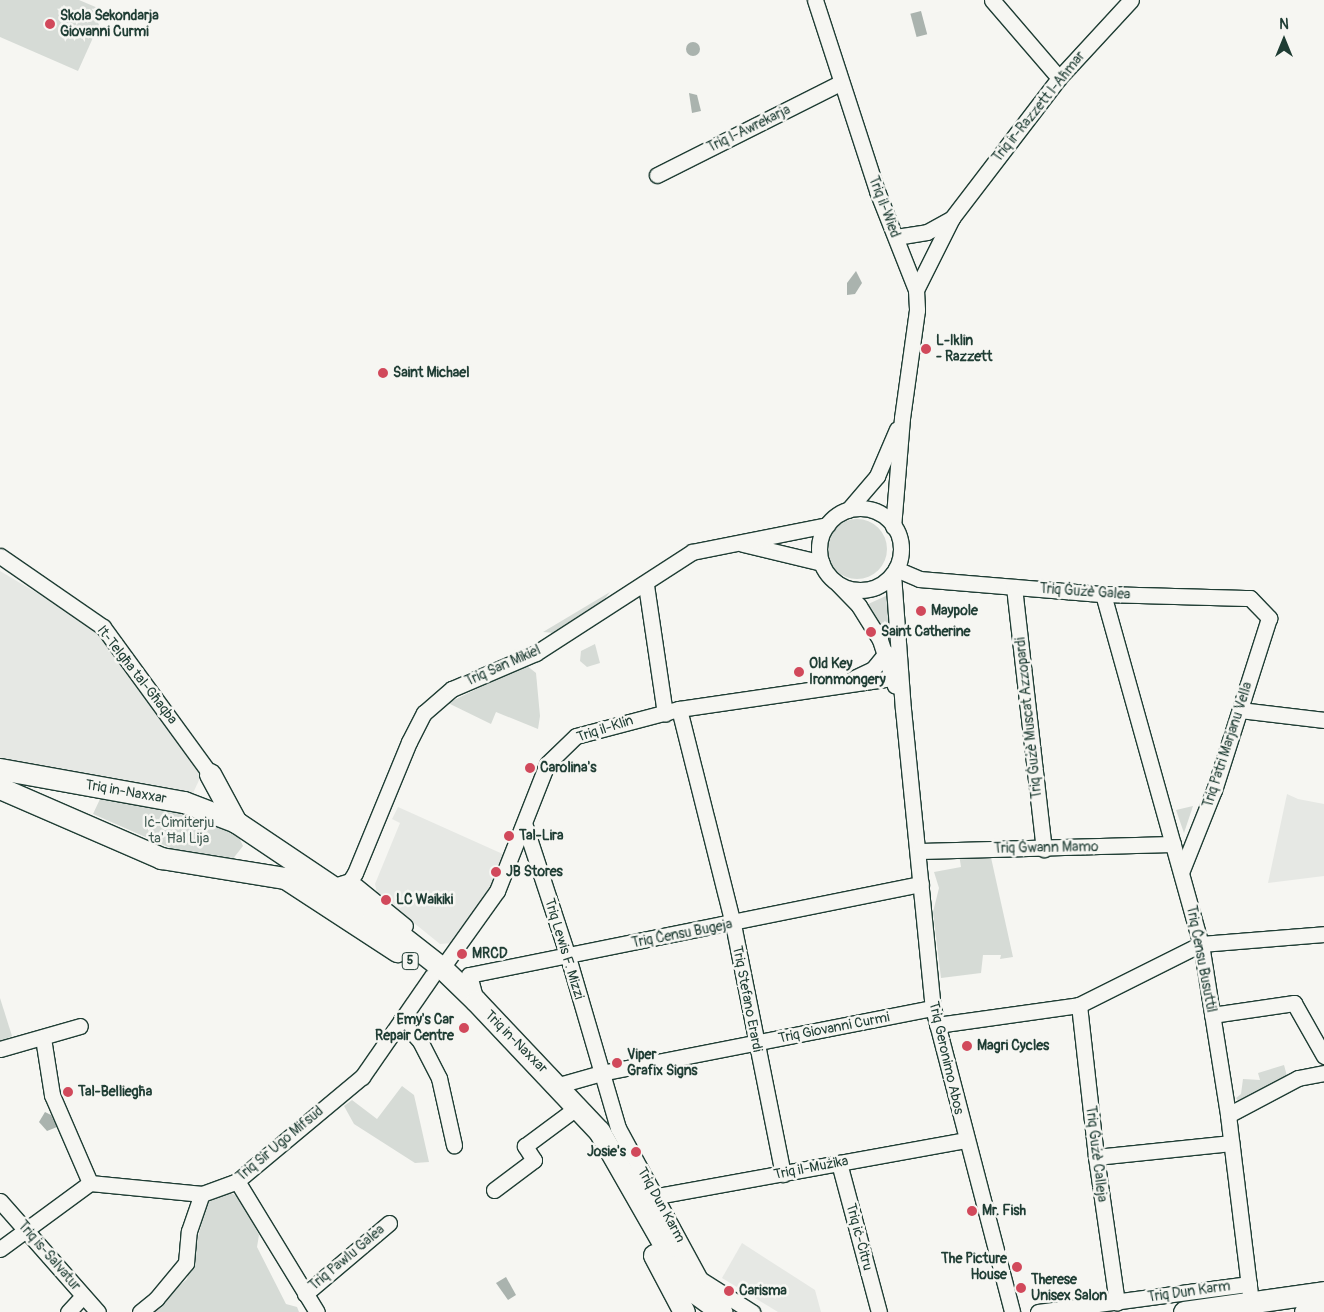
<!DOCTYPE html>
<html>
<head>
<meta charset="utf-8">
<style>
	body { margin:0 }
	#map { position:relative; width:1324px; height:1312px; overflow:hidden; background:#f6f6f2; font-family:Pangolin,sans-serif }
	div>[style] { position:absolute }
	.built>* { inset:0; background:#e6e8e4 }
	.green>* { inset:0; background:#d6dbd6 }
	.round { border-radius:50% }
	.water>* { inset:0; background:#aab3ae; transform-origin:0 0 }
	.roads { filter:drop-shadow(1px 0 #1f3d34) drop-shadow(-1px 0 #1f3d34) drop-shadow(0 1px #1f3d34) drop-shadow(0 -1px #1f3d34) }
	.minor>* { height:15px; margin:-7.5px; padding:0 7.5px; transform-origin:7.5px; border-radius:7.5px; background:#f6f6f2 }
	.minor>.ring { margin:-7.5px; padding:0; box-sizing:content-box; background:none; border:15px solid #f6f6f2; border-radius:50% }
	.highway>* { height:21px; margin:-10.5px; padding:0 10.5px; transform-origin:10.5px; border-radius:10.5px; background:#f6f6f2 }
	.dots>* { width:14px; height:14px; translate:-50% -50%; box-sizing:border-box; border:2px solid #f6f6f2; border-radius:50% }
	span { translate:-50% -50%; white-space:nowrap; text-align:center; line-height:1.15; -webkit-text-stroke:5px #f6f6f2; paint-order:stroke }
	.shield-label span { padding:1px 4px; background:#f6f6f2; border:1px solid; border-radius:4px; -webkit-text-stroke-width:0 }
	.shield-label { font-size:12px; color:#1f3d34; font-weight:700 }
	.poi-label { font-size:14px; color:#1f3d34; font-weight:700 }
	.left { translate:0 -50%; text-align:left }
	.right { translate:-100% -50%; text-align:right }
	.street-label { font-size:14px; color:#1f3d34 }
	.park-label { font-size:14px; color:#445d54 }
	.north { position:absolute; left:1259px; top:15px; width:50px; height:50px; -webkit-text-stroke:4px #f6f6f2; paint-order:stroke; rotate:0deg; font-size:14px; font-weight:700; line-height:20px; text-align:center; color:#1f3d34 }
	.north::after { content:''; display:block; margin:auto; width:18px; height:22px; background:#1f3d34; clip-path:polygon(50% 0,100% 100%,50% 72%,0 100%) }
</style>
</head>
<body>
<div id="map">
	<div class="built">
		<i style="clip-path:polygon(0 571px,96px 628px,201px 776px,193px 793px,0 770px)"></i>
		<i style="clip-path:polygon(1287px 794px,1298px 799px,1324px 804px,1324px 876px,1268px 883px)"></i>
		<i style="clip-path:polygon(398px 807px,505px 855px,489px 889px,452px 943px,440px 944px,377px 893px,375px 884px,400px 823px,392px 819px)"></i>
		<i style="clip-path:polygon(742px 1243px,815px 1290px,821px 1312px,778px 1312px,722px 1278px)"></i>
	</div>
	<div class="green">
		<i style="clip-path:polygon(0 0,79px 0,105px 11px,78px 71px,0 37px)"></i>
		<i class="round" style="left:827px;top:519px;width:60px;height:60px"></i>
		<i style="clip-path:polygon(610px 592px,602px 602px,555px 633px,543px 632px)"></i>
		<i style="clip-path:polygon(888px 595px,890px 617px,883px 631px,866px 605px)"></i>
		<i style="clip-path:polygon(595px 644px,600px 663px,587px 667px,580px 661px,581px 651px)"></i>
		<i style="clip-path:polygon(526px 665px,536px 673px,540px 716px,538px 729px,496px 712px,491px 724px,448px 703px)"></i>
		<i style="clip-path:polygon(100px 799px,163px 807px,201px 817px,236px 831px,243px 846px,232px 860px,175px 850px,93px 814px)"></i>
		<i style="clip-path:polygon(1193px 806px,1184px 833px,1176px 810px)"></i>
		<i style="clip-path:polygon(990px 853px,1013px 957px,1000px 959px,1001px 955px,983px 955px,981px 973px,941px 978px,933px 912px,939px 888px,934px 872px,961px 867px,959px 854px)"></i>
		<i style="clip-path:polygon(0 998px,12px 1036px,0 1042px)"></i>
		<i style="clip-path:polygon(1284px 1065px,1287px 1076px,1238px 1101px,1236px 1098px,1241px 1094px,1243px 1079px,1260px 1080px,1258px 1073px)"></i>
		<i style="clip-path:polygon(402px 1086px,414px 1095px,429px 1162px,415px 1163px,354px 1124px,344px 1106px,352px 1100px,377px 1119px)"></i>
		<i style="clip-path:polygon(228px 1192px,240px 1197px,259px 1235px,257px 1247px,286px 1304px,297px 1307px,299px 1312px,151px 1312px,187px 1279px,207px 1203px)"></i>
	</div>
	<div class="water">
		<i style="left:921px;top:11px;width:24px;height:11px;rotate:75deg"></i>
		<i class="round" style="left:686px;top:42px;width:14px;height:14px"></i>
		<i style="clip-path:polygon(689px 93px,697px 95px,701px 111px,692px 113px)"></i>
		<i style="clip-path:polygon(856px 271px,862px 283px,855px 294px,847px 295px,847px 283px)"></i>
		<i style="clip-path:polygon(45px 1112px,51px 1115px,57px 1127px,47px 1131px,39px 1122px)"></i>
		<i style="clip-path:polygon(506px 1277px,516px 1295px,508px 1300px,496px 1283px)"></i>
	</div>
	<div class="roads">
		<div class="minor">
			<i style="left:815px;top:0;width:201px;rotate:72deg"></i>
			<i style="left:877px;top:191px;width:106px;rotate:68.5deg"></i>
			<i style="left:916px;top:290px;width:20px;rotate:87deg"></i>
			<i style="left:917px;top:310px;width:109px;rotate:97.9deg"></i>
			<i style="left:902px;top:418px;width:109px;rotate:94.7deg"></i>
			<i style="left:992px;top:0;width:103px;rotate:49.3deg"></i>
			<i style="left:657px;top:175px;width:205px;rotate:-26.7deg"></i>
			<i style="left:896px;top:237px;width:31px;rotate:-9deg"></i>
			<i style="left:927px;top:232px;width:29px;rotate:-29deg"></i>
			<i style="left:916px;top:290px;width:80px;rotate:-63.4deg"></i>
			<i style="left:952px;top:218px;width:176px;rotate:-52.6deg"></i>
			<i style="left:1059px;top:78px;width:106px;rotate:-47.3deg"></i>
			<i class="ring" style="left:819px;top:508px;width:67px;height:67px"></i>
			<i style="left:848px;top:510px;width:45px;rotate:-49.5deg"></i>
			<i style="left:877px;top:476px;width:51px;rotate:-66.9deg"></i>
			<i style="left:743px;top:544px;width:81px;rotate:13.5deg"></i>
			<i style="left:0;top:556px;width:125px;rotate:34.6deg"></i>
			<i style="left:103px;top:627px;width:182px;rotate:53.9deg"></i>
			<i style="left:896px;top:569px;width:25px;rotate:23deg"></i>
			<i style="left:919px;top:579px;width:185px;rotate:4.7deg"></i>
			<i style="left:1103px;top:594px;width:147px;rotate:1.6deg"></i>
			<i style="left:1250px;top:598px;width:28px;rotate:46deg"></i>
			<i style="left:1269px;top:618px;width:181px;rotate:107.7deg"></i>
			<i style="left:1214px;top:790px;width:86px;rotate:111.8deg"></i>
			<i style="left:893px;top:574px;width:135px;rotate:85.8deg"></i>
			<i style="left:903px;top:709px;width:301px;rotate:84.3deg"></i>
			<i style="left:933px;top:1008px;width:314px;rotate:75.4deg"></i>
			<i style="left:838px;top:584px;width:30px;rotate:46deg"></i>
			<i style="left:859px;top:606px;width:40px;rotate:58deg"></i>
			<i style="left:880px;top:640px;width:48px;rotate:71.9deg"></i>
			<i style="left:646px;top:585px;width:130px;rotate:81.6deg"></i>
			<i style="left:1014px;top:587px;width:264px;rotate:83.5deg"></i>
			<i style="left:1103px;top:594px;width:363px;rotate:74.4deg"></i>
			<i style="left:1201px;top:944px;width:173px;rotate:81deg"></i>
			<i style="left:1228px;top:1115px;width:189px;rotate:83deg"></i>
			<i style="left:854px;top:678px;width:21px;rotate:-25deg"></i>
			<i style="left:873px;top:669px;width:21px;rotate:-51deg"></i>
			<i style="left:679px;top:709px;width:222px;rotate:75.9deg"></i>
			<i style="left:733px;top:924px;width:255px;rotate:78.7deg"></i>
			<i style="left:1240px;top:710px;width:85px;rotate:6.8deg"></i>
			<i style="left:525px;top:826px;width:138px;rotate:71.8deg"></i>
			<i style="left:568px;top:957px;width:178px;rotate:73.7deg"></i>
			<i style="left:618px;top:1128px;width:172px;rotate:61.5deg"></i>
			<i style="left:700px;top:1279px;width:62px;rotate:32.4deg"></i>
			<i style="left:919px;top:851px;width:254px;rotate:-1.6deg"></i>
			<i style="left:334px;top:886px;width:17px;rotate:-17deg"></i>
			<i style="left:350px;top:881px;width:9px;rotate:-58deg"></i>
			<i style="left:355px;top:873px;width:142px;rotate:-67.6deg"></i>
			<i style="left:409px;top:742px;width:33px;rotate:-63deg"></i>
			<i style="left:424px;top:713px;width:37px;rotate:-41deg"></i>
			<i style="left:452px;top:689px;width:91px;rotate:-23.2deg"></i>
			<i style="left:536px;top:653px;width:186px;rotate:-32.9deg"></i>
			<i style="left:692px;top:552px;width:138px;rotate:-11.3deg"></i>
			<i style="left:356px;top:886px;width:63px;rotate:39.2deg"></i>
			<i style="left:442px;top:968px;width:95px;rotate:-54.5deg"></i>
			<i style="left:497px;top:891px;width:136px;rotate:-68.5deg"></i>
			<i style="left:547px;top:764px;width:40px;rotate:-44deg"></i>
			<i style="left:576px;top:736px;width:106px;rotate:-14.7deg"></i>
			<i style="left:679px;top:709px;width:215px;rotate:-8.3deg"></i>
			<i style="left:476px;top:1001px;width:27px;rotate:-105deg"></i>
			<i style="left:469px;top:975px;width:461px;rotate:-11.4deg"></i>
			<i style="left:1079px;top:1005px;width:153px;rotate:83.6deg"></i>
			<i style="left:1096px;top:1157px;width:147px;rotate:81.8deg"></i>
			<i style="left:1212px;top:1015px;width:83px;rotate:-8.3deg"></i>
			<i style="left:1294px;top:1003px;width:61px;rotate:60.5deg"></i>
			<i style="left:401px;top:1020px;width:28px;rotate:48deg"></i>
			<i style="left:420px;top:1041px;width:42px;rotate:62.8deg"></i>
			<i style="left:439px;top:1078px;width:69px;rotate:77.4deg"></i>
			<i style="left:937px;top:1025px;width:143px;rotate:-8deg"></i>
			<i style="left:1079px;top:1005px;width:136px;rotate:-26.6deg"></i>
			<i style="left:1201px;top:944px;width:123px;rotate:-4.6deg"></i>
			<i style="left:43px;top:1038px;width:58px;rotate:81deg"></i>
			<i style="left:52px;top:1095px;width:96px;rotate:66.6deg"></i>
			<i style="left:0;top:1049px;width:83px;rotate:-16deg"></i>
			<i style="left:559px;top:1085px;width:44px;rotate:-15.9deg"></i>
			<i style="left:601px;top:1073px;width:338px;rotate:-11.1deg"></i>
			<i style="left:1228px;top:1115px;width:79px;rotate:-27.9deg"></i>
			<i style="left:1298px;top:1078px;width:26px;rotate:-11deg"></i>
			<i style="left:1096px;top:1157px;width:136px;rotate:-5.9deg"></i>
			<i style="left:839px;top:1163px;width:154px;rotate:75deg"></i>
			<i style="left:237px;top:1181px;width:153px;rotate:58.6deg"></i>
			<i style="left:494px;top:1190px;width:50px;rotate:-36.9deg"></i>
			<i style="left:534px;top:1160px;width:17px;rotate:-123deg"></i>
			<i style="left:525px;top:1146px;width:57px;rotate:-36.5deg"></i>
			<i style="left:657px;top:1196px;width:314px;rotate:-10.3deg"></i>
			<i style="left:0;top:1201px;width:148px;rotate:48.6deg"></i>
			<i style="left:0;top:1249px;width:112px;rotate:-36.3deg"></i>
			<i style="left:90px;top:1183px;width:113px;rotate:5.6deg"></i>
			<i style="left:202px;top:1194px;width:37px;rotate:-20deg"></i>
			<i style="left:237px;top:1181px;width:163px;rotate:-39.8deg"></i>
			<i style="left:362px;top:1077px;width:123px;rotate:-55.3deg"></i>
			<i style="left:305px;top:1294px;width:110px;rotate:-40.2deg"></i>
			<i style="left:68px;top:1312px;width:22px;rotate:-47deg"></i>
			<i style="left:140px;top:1312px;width:21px;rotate:-39deg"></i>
			<i style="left:156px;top:1299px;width:47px;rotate:-50.2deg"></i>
			<i style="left:186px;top:1263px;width:32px;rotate:-85deg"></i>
			<i style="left:189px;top:1231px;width:39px;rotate:-71deg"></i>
			<i style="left:1038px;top:1312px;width:213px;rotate:-7.6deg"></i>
		</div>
		<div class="highway">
			<i style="left:0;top:769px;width:187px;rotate:10.2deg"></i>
			<i style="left:184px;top:802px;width:56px;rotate:21deg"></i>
			<i style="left:236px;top:822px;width:165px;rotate:33.9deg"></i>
			<i style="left:373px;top:914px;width:88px;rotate:38deg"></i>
			<i style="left:442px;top:968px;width:47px;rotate:44.1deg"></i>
			<i style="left:476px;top:1001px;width:179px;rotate:46.6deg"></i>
			<i style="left:599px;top:1131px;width:155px;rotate:60.3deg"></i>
			<i style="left:676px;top:1266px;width:32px;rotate:55deg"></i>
			<i style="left:694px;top:1292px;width:34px;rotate:36deg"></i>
			<i style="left:210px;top:774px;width:55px;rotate:61.6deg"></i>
			<i style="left:0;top:788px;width:176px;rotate:23.5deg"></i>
			<i style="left:161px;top:858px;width:126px;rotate:9.2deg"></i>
			<i style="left:285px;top:878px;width:134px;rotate:33.1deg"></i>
			<i style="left:654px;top:1255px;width:64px;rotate:62.2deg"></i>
			<i style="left:1184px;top:1312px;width:141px;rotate:-8.1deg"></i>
			<i style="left:1305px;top:1312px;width:19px;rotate:-9deg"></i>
		</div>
	</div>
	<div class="dots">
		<i style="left:50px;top:24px;background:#d1495b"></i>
		<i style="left:926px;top:349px;background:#d1495b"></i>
		<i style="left:383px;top:373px;background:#d1495b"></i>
		<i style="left:921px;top:611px;background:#d1495b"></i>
		<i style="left:871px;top:632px;background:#d1495b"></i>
		<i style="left:799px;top:672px;background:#d1495b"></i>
		<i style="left:530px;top:768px;background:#d1495b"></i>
		<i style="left:509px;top:836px;background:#d1495b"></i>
		<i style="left:496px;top:872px;background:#d1495b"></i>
		<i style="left:386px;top:900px;background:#d1495b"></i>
		<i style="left:462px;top:954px;background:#d1495b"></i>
		<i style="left:464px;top:1028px;background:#d1495b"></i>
		<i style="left:967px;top:1046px;background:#d1495b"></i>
		<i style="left:617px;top:1063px;background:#d1495b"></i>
		<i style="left:68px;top:1092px;background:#d1495b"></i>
		<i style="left:636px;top:1152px;background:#d1495b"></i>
		<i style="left:972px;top:1211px;background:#d1495b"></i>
		<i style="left:1017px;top:1267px;background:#d1495b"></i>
		<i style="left:1021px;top:1288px;background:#d1495b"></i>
		<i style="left:729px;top:1291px;background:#d1495b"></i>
	</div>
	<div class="shield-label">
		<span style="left:410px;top:961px">5</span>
	</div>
	<div class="poi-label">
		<span class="left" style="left:60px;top:24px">Skola Sekondarja<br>Giovanni Curmi</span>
		<span class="left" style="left:936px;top:349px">L-Iklin<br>- Razzett</span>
		<span class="left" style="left:393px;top:373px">Saint Michael</span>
		<span class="left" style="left:931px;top:611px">Maypole</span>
		<span class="left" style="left:881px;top:632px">Saint Catherine</span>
		<span class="left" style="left:809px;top:672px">Old Key<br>Ironmongery</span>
		<span class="left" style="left:540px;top:768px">Carolina's</span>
		<span class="left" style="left:519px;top:836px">Tal-Lira</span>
		<span class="left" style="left:506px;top:872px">JB Stores</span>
		<span class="left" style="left:396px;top:900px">LC Waikiki</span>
		<span class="left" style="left:472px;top:954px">MRCD</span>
		<span class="right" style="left:454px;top:1028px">Emy's Car<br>Repair Centre</span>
		<span class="left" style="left:977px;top:1046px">Magri Cycles</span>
		<span class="left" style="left:627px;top:1063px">Viper<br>Grafix Signs</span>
		<span class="left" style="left:78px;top:1092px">Tal-Belliegħa</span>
		<span class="right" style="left:626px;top:1152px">Josie's</span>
		<span class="left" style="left:982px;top:1211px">Mr. Fish</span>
		<span class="right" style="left:1007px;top:1267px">The Picture<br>House</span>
		<span class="left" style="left:1031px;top:1288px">Therese<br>Unisex Salon</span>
		<span class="left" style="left:739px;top:1291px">Carisma</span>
	</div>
	<div class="street-label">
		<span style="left:1039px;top:107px;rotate:-51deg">Triq ir-Razzett l-Aħmar</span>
		<span style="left:749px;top:129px;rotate:-26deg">Triq l-Awrekarja</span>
		<span style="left:884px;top:207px;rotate:69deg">Triq il-Wied</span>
		<span style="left:1085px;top:592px;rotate:4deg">Triq Ġużè Galea</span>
		<span style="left:503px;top:666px;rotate:-24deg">Triq San Mikiel</span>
		<span style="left:137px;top:675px;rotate:52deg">It-Telgħa tal-Għaqba</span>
		<span style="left:1029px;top:718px;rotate:-96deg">Triq Ġużè Muscat Azzopardi</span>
		<span style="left:605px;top:729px;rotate:-18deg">Triq il-Klin</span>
		<span style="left:1228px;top:745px;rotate:-72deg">Triq Patri Marjanu Vella</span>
		<span style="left:126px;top:792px;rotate:10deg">Triq in-Naxxar</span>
		<span style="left:1046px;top:848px;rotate:-1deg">Triq Ġwann Mamo</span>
		<span style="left:682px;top:934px;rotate:-11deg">Triq Ċensu Bugeja</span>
		<span style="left:564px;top:949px;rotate:73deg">Triq Lewis F. Mizzi</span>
		<span style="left:1201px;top:959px;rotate:79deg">Triq Ċensu Busuttil</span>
		<span style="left:747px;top:999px;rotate:79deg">Triq Stefano Erardi</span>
		<span style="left:834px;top:1028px;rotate:-11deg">Triq Giovanni Curmi</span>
		<span style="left:516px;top:1042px;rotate:45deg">Triq in-Naxxar</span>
		<span style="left:946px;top:1058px;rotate:77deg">Triq Geronimo Abos</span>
		<span style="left:280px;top:1144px;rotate:-40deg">Triq Sir Ugo Mifsud</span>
		<span style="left:1096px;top:1154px;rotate:83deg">Triq Ġużè Calleja</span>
		<span style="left:811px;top:1168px;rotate:-11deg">Triq il-Mużika</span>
		<span style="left:661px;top:1205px;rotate:61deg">Triq Dun Karm</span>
		<span style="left:859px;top:1237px;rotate:75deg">Triq iċ-Ċitru</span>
		<span style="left:49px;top:1256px;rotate:49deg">Triq is-Salvatur</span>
		<span style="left:347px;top:1258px;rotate:-40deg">Triq Pawlu Galea</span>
		<span style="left:1189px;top:1292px;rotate:-8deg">Triq Dun Karm</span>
	</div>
	<div class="park-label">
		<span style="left:179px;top:831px">Iċ-Ċimiterju<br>ta' Ħal Lija</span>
	</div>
	<div class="north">N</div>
</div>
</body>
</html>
